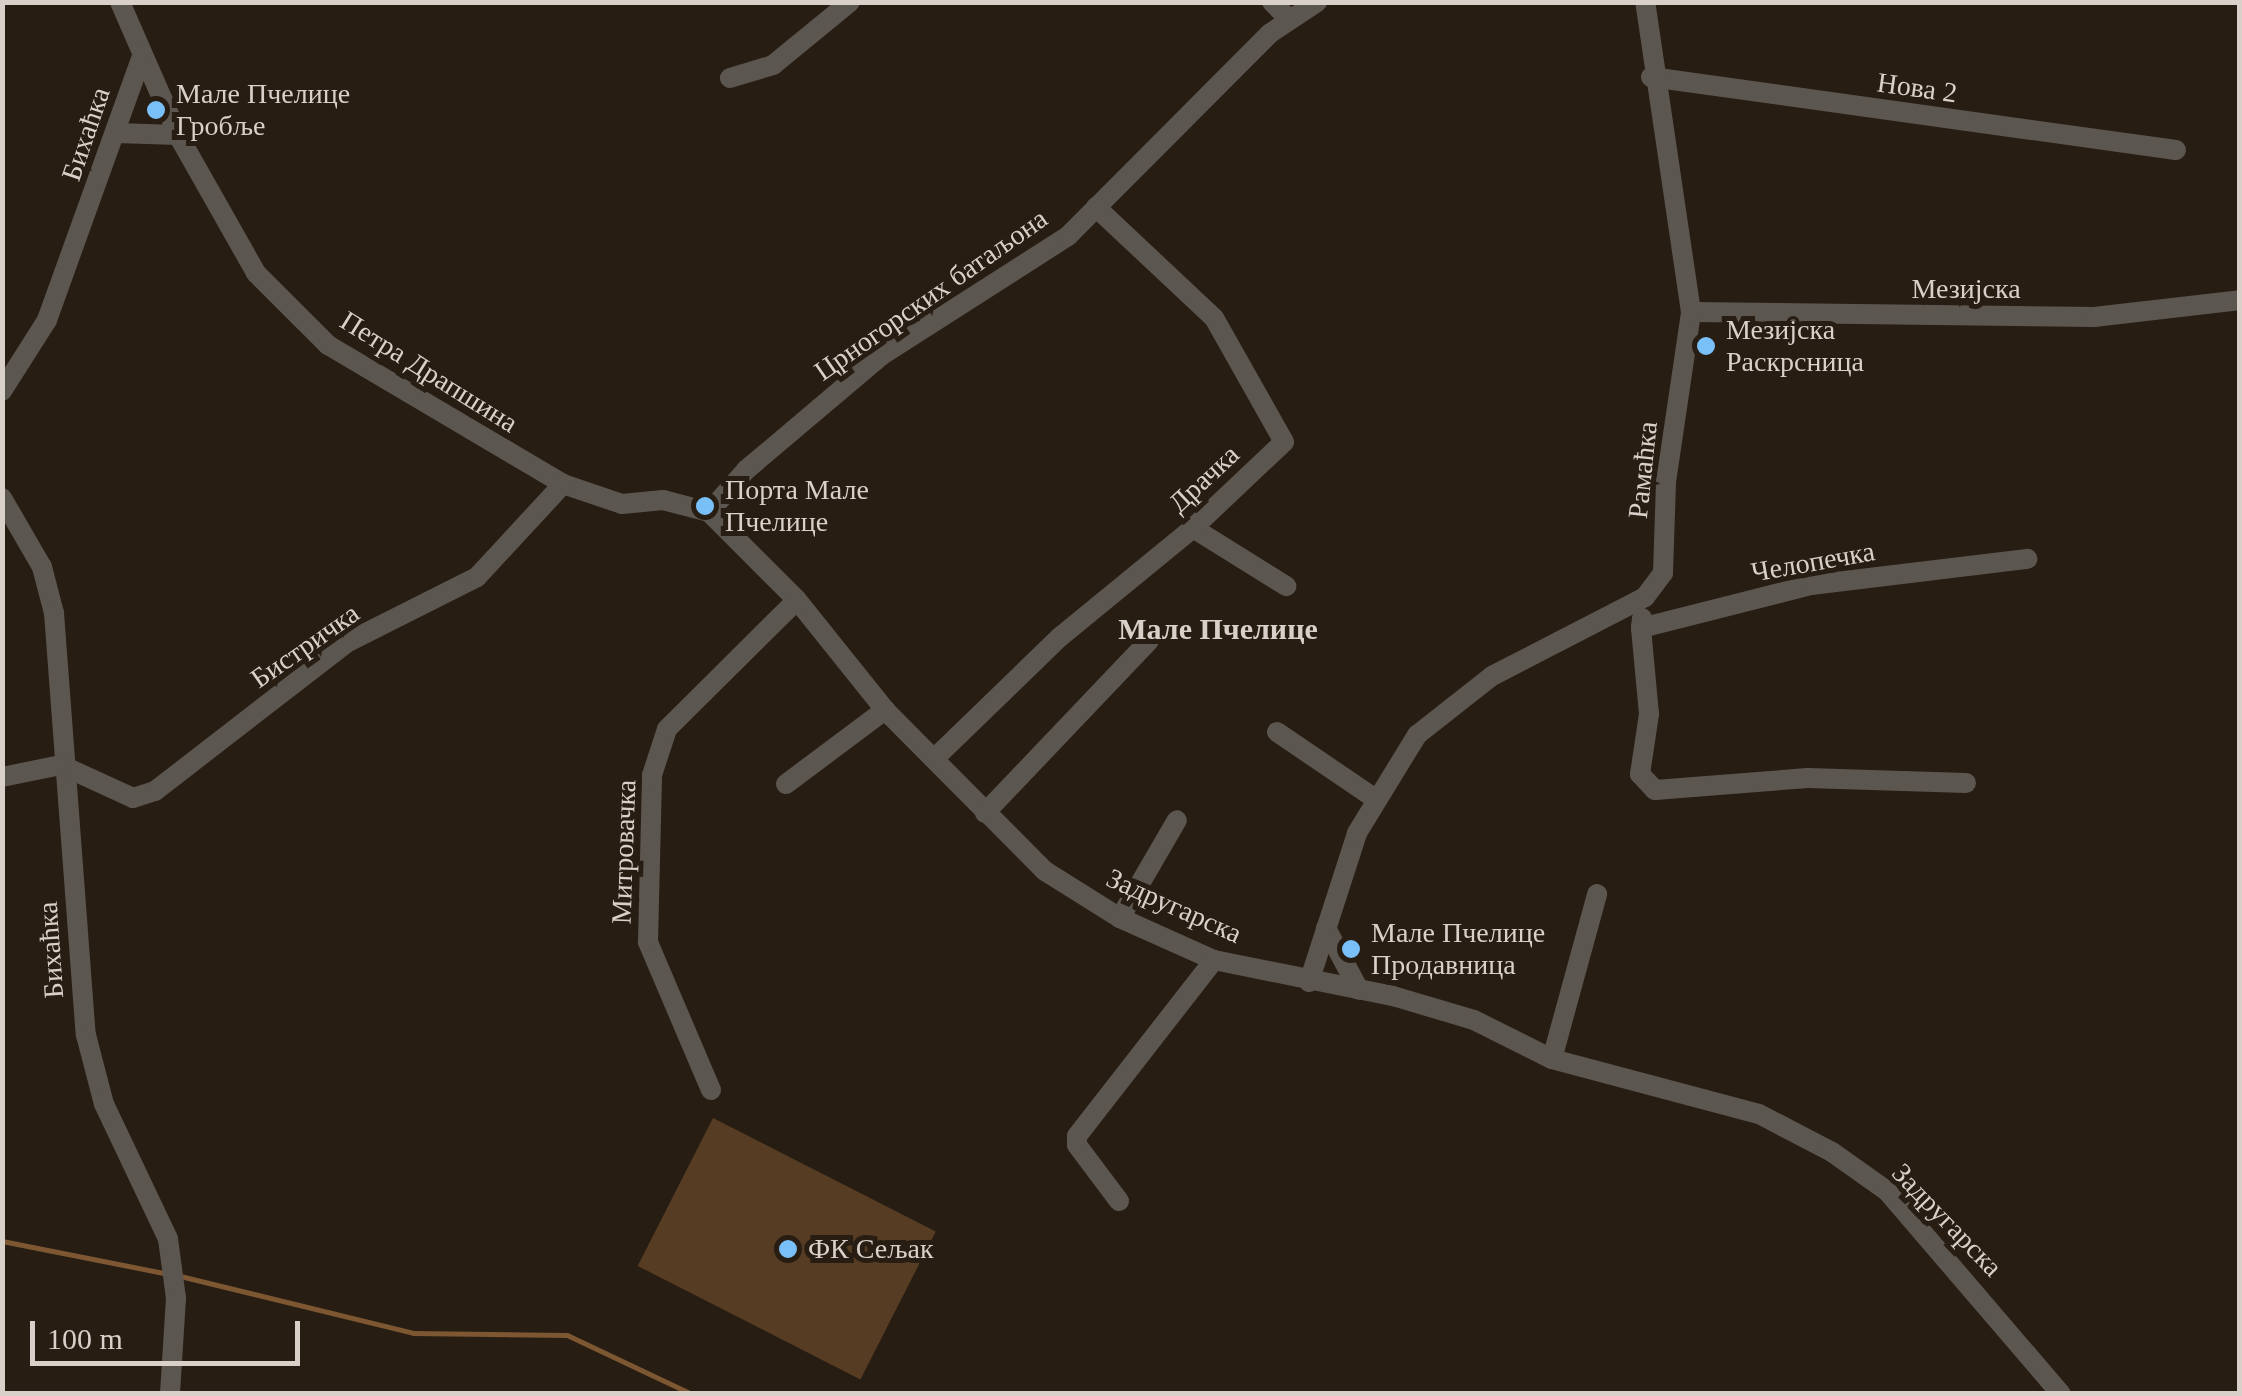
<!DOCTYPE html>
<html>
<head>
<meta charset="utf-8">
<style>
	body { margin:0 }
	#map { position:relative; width:2242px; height:1396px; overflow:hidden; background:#281d12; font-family:"Times New Roman",serif }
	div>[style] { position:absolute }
	.green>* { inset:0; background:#563c23; transform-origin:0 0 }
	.stream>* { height:5px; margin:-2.5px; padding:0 2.5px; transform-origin:2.5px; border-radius:2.5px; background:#7d5732 }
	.minor>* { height:20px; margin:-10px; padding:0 10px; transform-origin:10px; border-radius:10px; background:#5c5651 }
	.dots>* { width:28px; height:28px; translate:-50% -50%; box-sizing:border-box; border:5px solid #281d12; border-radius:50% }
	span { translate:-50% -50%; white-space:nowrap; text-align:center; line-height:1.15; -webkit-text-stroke:10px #281d12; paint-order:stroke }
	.street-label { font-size:28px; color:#d8d0c9 }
	.poi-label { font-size:28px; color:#d8d0c9 }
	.left { translate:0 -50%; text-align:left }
	.neighbourhood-label { font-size:30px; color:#d8d0c9; font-weight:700 }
	.frame { position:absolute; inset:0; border:5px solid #d8d0c9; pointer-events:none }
	.scale { position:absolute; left:30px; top:1321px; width:270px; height:45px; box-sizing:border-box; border:5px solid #d8d0c9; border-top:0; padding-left:12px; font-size:30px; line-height:35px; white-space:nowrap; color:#d8d0c9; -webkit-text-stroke:8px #281d12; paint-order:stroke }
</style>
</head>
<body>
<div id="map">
	<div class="green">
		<i style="left:713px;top:1118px;width:250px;height:166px;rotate:27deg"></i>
	</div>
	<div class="stream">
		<i style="left:2px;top:1241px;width:170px;rotate:11.2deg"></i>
		<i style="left:180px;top:1276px;width:240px;rotate:13.7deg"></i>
		<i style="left:413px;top:1333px;width:154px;rotate:0.7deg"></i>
		<i style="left:567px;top:1335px;width:138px;rotate:25.3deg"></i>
	</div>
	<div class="minor">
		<i style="left:120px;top:2px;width:145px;rotate:66.4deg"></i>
		<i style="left:178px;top:135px;width:159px;rotate:60.5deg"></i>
		<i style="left:256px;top:273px;width:102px;rotate:45deg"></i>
		<i style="left:328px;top:345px;width:273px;rotate:30.6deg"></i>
		<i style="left:563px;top:484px;width:62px;rotate:18.7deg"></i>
		<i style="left:622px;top:504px;width:41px;rotate:-5.6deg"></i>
		<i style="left:663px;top:500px;width:48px;rotate:14.6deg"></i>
		<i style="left:709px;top:512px;width:124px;rotate:45deg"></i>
		<i style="left:797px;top:600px;width:141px;rotate:51.3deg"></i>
		<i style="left:885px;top:710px;width:227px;rotate:45.2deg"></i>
		<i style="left:1045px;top:871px;width:89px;rotate:32.1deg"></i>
		<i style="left:1120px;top:918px;width:103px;rotate:24.1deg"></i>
		<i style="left:1214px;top:960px;width:183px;rotate:11.4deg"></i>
		<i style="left:1393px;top:996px;width:84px;rotate:16.5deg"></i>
		<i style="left:1474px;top:1020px;width:87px;rotate:26.6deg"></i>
		<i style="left:1552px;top:1059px;width:214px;rotate:14.9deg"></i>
		<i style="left:1759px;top:1114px;width:82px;rotate:27.5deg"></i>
		<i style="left:1832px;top:1152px;width:67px;rotate:35.3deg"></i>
		<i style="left:1887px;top:1191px;width:267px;rotate:49.4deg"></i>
		<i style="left:1272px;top:2px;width:25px;rotate:45deg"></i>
		<i style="left:1651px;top:77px;width:530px;rotate:7.92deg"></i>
		<i style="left:730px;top:78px;width:45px;rotate:-16.8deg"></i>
		<i style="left:773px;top:65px;width:99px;rotate:-39.3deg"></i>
		<i style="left:116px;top:133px;width:62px;rotate:1.8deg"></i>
		<i style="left:1691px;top:312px;width:403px;rotate:0.7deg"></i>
		<i style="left:2094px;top:317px;width:147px;rotate:-6.6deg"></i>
		<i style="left:2px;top:391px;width:84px;rotate:-57.6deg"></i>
		<i style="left:47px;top:320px;width:281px;rotate:-70.2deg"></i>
		<i style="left:2px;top:498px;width:80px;rotate:59.9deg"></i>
		<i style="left:42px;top:567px;width:48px;rotate:75.4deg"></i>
		<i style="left:54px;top:613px;width:423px;rotate:85.7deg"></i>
		<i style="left:86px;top:1035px;width:71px;rotate:75.4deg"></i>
		<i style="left:104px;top:1104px;width:149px;rotate:64.6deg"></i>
		<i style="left:168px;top:1239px;width:60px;rotate:82.3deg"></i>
		<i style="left:176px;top:1298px;width:96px;rotate:93.6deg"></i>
		<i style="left:709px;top:512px;width:56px;rotate:-48.6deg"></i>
		<i style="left:746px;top:470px;width:178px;rotate:-40.2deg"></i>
		<i style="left:882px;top:355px;width:221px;rotate:-32.6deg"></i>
		<i style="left:1068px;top:236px;width:285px;rotate:-45.1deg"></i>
		<i style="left:1269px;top:34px;width:58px;rotate:-33.7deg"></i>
		<i style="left:1193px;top:528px;width:110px;rotate:31.9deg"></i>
		<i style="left:1642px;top:618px;width:10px;rotate:96deg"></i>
		<i style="left:1641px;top:628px;width:175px;rotate:-14.2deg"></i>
		<i style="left:1811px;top:585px;width:218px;rotate:-6.9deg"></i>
		<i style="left:1641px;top:628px;width:86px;rotate:84.7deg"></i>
		<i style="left:1649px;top:714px;width:61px;rotate:98.5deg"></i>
		<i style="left:1640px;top:774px;width:22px;rotate:47deg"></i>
		<i style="left:1655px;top:790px;width:153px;rotate:-4.5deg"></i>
		<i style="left:1808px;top:778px;width:158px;rotate:1.8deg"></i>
		<i style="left:1277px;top:732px;width:117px;rotate:34.2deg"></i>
		<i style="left:935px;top:758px;width:174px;rotate:-44.1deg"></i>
		<i style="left:1060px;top:637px;width:172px;rotate:-39.3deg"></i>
		<i style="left:1193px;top:528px;width:125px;rotate:-43.4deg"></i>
		<i style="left:1284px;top:442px;width:142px;rotate:-119.4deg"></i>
		<i style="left:1214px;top:318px;width:162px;rotate:-136.8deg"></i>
		<i style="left:61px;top:765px;width:79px;rotate:24.6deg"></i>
		<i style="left:133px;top:798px;width:23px;rotate:-18deg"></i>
		<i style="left:155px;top:791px;width:244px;rotate:-37.7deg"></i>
		<i style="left:348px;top:642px;width:144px;rotate:-26.7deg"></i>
		<i style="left:477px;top:577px;width:127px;rotate:-47.2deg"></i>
		<i style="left:2px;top:777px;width:60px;rotate:-11.5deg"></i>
		<i style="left:786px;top:784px;width:124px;rotate:-36.8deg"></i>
		<i style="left:985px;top:813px;width:238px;rotate:-46.4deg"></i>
		<i style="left:1120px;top:918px;width:113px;rotate:-59.8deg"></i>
		<i style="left:1326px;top:928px;width:70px;rotate:62deg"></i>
		<i style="left:1309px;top:982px;width:157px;rotate:-72.1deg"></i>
		<i style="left:1357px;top:833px;width:115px;rotate:-58.5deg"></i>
		<i style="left:1417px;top:735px;width:95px;rotate:-38.2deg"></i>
		<i style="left:1492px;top:676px;width:172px;rotate:-27.3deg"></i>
		<i style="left:1645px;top:597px;width:30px;rotate:-53deg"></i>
		<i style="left:1663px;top:573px;width:91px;rotate:-88.1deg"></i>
		<i style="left:1666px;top:482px;width:172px;rotate:-81.6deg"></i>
		<i style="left:1691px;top:312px;width:313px;rotate:-98.4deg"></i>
		<i style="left:1552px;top:1059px;width:171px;rotate:-74.7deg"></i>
		<i style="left:711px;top:1090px;width:161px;rotate:-113.1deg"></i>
		<i style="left:648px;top:942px;width:167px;rotate:-88.6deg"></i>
		<i style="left:652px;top:775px;width:48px;rotate:-71.9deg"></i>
		<i style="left:667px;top:729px;width:183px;rotate:-44.8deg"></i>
		<i style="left:1119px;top:1201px;width:70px;rotate:-126.9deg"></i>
		<i style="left:1077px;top:1145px;width:9px;rotate:-90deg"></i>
		<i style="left:1077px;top:1136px;width:223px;rotate:-52.1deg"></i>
	</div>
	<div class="dots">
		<i style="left:156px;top:110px;background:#79bff8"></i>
		<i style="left:1706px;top:346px;background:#79bff8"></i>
		<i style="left:705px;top:506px;background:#79bff8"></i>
		<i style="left:1351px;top:949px;background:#79bff8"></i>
		<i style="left:788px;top:1249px;background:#79bff8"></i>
	</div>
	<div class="street-label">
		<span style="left:1917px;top:88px;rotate:8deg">Нова 2</span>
		<span style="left:86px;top:134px;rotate:-71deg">Бихаћка</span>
		<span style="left:1966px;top:289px">Мезијска</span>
		<span style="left:931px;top:295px;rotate:-35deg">Црногорских батаљона</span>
		<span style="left:429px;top:372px;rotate:32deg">Петра Драпшина</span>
		<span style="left:1643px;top:470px;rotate:-84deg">Рамаћка</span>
		<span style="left:1204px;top:479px;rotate:-43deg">Драчка</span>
		<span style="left:1813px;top:562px;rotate:-10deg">Челопечка</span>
		<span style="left:305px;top:646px;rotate:-35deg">Бистричка</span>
		<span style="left:624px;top:852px;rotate:-88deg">Митровачка</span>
		<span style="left:1174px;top:906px;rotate:24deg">Задругарска</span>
		<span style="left:51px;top:950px;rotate:-94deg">Бихаћка</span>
		<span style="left:1947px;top:1220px;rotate:46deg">Задругарска</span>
	</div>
	<div class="poi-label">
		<span class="left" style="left:176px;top:110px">Мале Пчелице<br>Гробље</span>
		<span class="left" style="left:1726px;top:346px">Мезијска<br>Раскрсница</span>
		<span class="left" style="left:725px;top:506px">Порта Мале<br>Пчелице</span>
		<span class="left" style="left:1371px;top:949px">Мале Пчелице<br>Продавница</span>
		<span class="left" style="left:808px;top:1249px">ФК Сељак</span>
	</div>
	<div class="neighbourhood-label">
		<span style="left:1218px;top:629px">Мале Пчелице</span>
	</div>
	<div class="frame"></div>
	<div class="scale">100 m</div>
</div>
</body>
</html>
